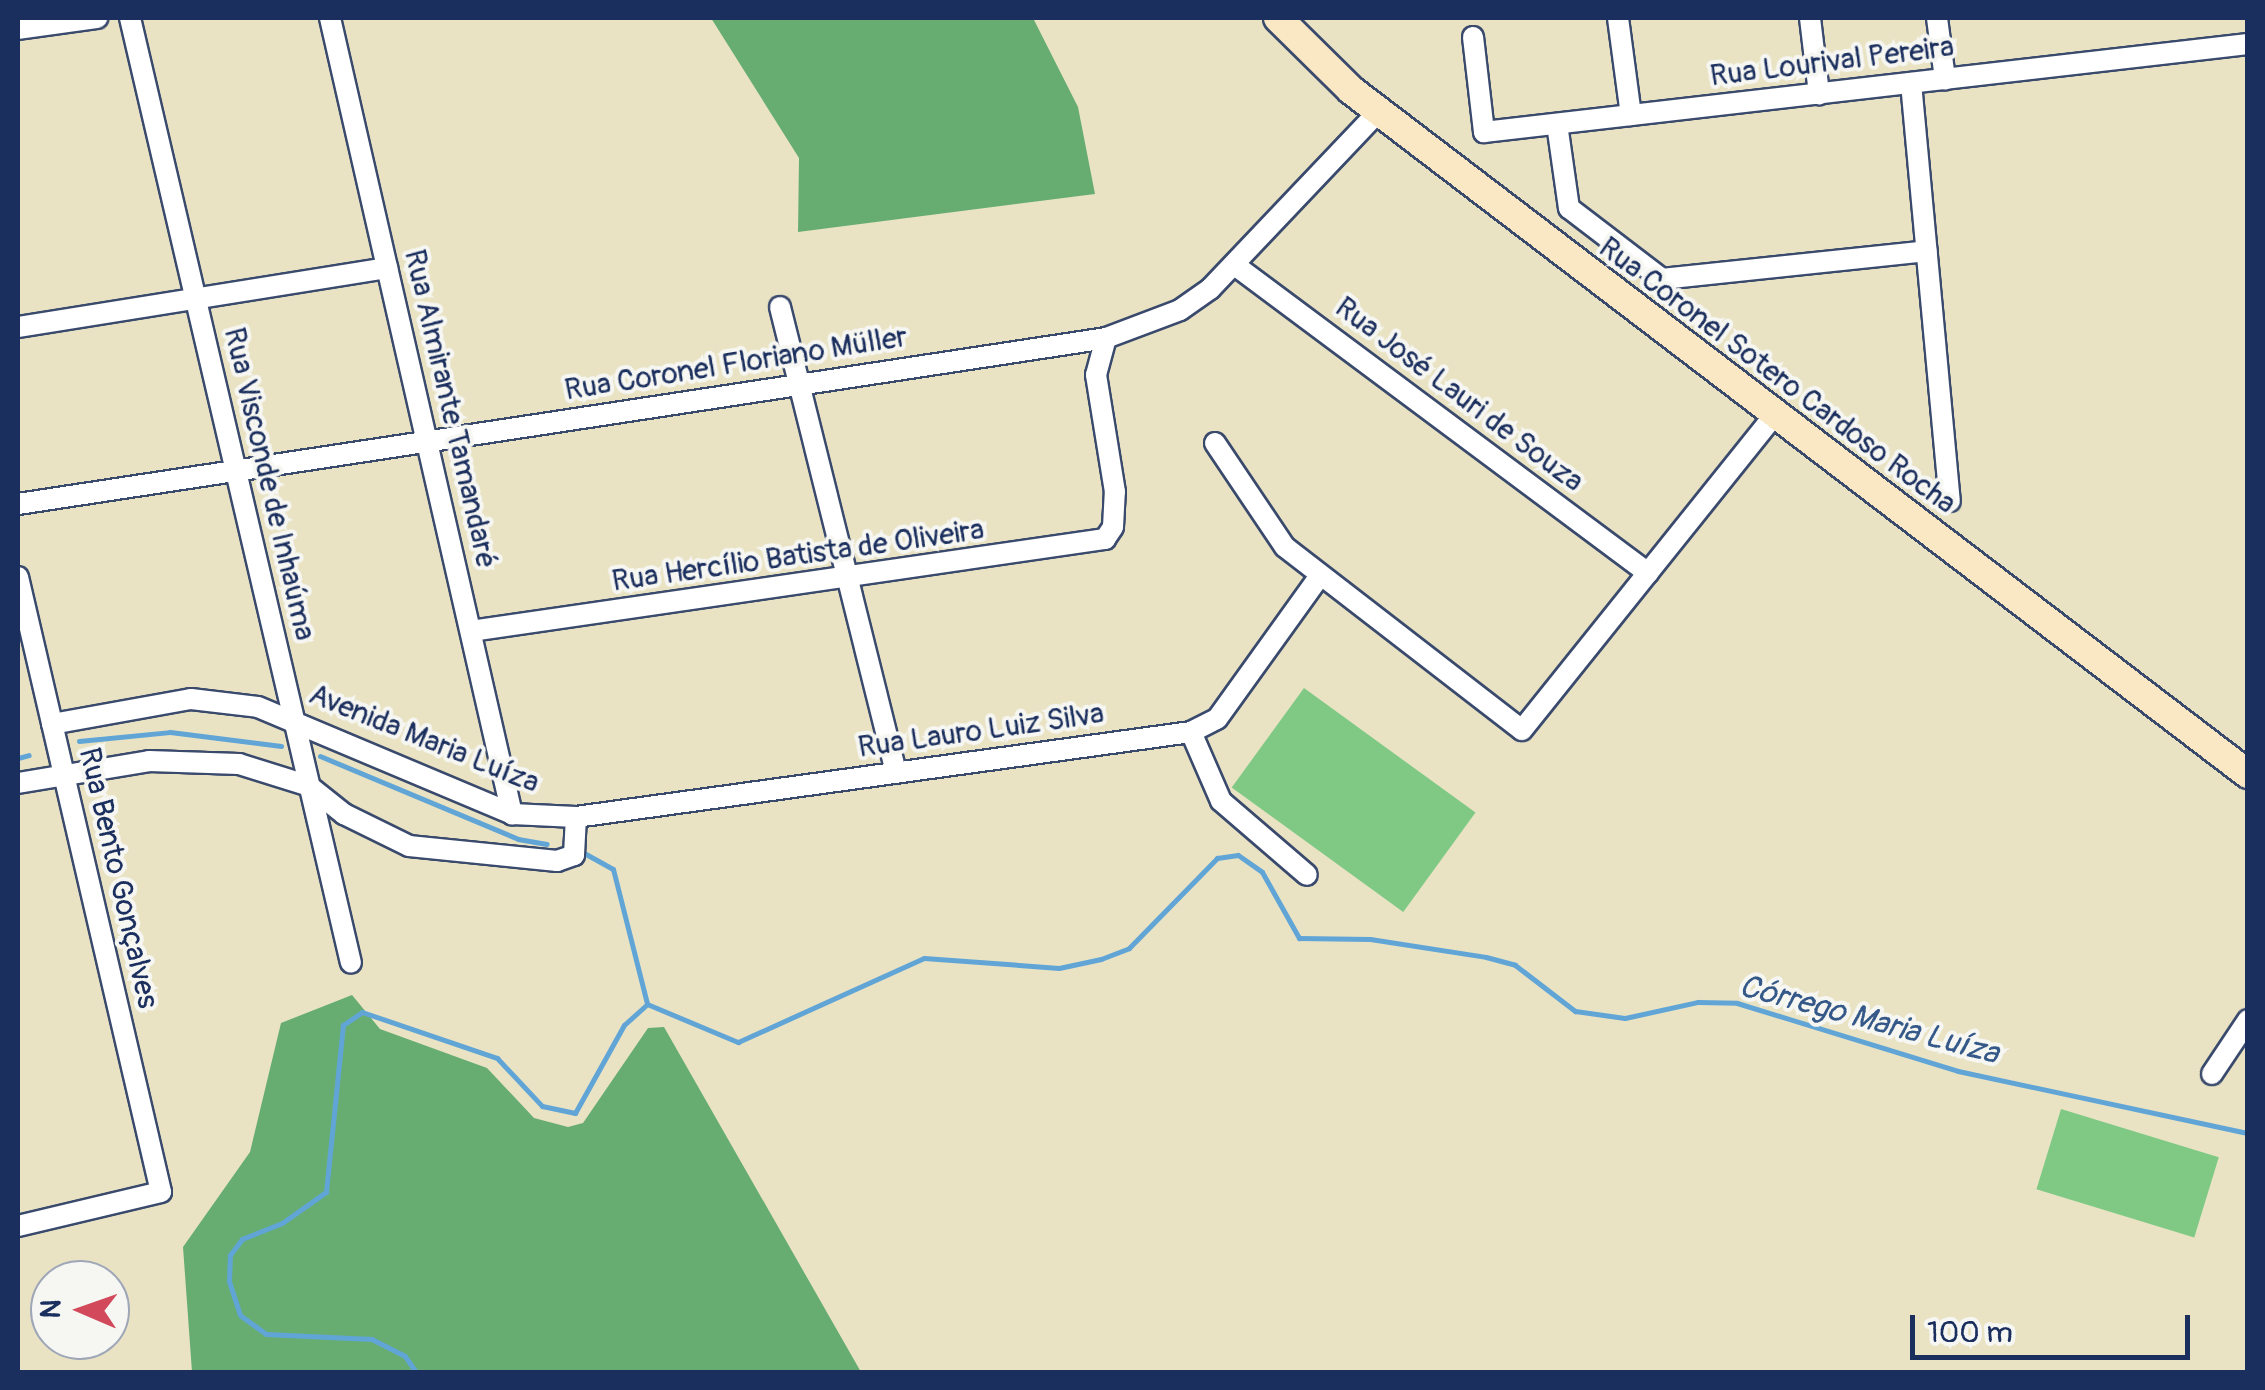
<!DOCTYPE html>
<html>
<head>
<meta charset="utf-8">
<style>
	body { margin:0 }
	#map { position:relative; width:2265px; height:1390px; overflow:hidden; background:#e9e3c4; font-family:Pangolin,sans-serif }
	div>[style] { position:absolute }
	.green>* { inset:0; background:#7fc985; transform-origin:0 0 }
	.forest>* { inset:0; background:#67ad72 }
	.stream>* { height:5px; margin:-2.5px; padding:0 2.5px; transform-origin:2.5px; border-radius:2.5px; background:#61a5d6 }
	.roads { filter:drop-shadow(2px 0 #3a4a6d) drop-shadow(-2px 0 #3a4a6d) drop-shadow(0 2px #3a4a6d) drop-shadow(0 -2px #3a4a6d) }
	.street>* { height:20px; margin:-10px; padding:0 10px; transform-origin:10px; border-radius:10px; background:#fff }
	.secondary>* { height:28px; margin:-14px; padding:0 14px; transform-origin:14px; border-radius:14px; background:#fae7c3 }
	span { translate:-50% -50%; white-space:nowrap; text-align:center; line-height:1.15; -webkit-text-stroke:8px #f6f6f2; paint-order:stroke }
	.street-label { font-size:30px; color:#1b2f5e }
	.water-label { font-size:32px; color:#345888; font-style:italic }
	.frame { position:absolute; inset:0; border:20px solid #1b2f5e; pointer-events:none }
	.north { position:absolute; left:30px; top:1260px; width:100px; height:100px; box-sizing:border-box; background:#f6f6f2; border:2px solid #9ea6b7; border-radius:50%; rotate:272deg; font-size:28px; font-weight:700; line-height:40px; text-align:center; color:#1b2f5e }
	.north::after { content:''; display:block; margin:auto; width:35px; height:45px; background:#d1495b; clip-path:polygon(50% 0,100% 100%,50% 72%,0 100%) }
	.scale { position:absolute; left:1910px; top:1315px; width:280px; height:45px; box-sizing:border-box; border:5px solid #1b2f5e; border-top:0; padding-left:12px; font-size:30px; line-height:35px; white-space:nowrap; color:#1b2f5e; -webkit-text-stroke:8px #f6f6f2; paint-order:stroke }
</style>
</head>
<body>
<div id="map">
	<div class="green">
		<i style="left:1304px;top:688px;width:212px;height:123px;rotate:36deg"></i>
		<i style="left:2061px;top:1109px;width:165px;height:84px;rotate:17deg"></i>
	</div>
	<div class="forest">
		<i style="clip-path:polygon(711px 18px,1033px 18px,1078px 107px,1095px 194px,798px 232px,799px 158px)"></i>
		<i style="clip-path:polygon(352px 995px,380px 1029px,487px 1068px,534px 1118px,568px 1127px,583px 1123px,648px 1028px,664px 1027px,861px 1372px,192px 1372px,183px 1247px,250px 1152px,281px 1023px)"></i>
	</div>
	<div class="stream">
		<i style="left:79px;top:741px;width:91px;rotate:-5.6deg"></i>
		<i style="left:170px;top:732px;width:112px;rotate:7.2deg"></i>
		<i style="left:320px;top:756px;width:215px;rotate:22.7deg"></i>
		<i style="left:518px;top:839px;width:29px;rotate:10deg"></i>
		<i style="left:18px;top:758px;width:11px;rotate:-15deg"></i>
		<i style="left:584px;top:853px;width:33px;rotate:29deg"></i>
		<i style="left:613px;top:869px;width:138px;rotate:75.8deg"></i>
		<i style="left:416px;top:1372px;width:19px;rotate:-125deg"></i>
		<i style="left:405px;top:1356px;width:37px;rotate:-153deg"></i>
		<i style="left:372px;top:1339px;width:106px;rotate:-177.3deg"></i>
		<i style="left:266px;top:1334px;width:32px;rotate:-144deg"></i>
		<i style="left:240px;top:1315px;width:36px;rotate:-108deg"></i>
		<i style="left:229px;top:1281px;width:26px;rotate:-88deg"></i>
		<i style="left:230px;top:1255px;width:20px;rotate:-53deg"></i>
		<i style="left:242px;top:1239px;width:43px;rotate:-21.8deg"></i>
		<i style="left:282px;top:1223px;width:54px;rotate:-35.2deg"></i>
		<i style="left:326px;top:1192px;width:168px;rotate:-84.2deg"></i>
		<i style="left:343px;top:1025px;width:23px;rotate:-34deg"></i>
		<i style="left:362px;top:1012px;width:143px;rotate:18.8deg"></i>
		<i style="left:497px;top:1058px;width:66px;rotate:46.8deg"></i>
		<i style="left:542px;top:1106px;width:34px;rotate:12deg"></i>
		<i style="left:575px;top:1113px;width:101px;rotate:-60.9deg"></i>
		<i style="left:624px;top:1025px;width:31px;rotate:-42deg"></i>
		<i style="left:647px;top:1004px;width:99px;rotate:22.7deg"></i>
		<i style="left:738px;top:1042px;width:204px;rotate:-24.3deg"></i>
		<i style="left:924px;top:958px;width:135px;rotate:4.2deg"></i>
		<i style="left:1059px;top:968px;width:43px;rotate:-12.1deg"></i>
		<i style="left:1101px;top:959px;width:30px;rotate:-21deg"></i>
		<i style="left:1129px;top:948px;width:126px;rotate:-45.6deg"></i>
		<i style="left:1217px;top:858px;width:21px;rotate:-8deg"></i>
		<i style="left:1238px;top:855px;width:29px;rotate:35deg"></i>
		<i style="left:1262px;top:872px;width:76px;rotate:60.7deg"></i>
		<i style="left:1299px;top:938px;width:71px;rotate:0.8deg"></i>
		<i style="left:1370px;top:939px;width:117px;rotate:8.8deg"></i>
		<i style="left:1486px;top:957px;width:30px;rotate:15deg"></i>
		<i style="left:1515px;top:965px;width:76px;rotate:37.5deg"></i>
		<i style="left:1575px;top:1011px;width:50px;rotate:8deg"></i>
		<i style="left:1625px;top:1018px;width:75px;rotate:-12.4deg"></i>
		<i style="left:1698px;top:1002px;width:39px;rotate:1deg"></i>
		<i style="left:1737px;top:1003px;width:231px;rotate:17.1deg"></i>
		<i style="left:1958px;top:1071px;width:297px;rotate:12.1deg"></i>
	</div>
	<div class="roads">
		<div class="street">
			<i style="left:130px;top:18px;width:970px;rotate:76.84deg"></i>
			<i style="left:330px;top:18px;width:817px;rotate:77.12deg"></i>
			<i style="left:1618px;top:18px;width:98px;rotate:82.4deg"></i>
			<i style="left:1810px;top:18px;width:77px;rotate:83.2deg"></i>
			<i style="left:1937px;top:18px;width:62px;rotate:82.5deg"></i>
			<i style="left:18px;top:29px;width:80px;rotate:-7.9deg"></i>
			<i style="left:1473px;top:37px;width:96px;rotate:83.4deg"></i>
			<i style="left:1484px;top:132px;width:769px;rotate:-6.57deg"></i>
			<i style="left:1911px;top:83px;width:420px;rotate:84.7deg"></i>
			<i style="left:1557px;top:124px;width:85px;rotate:81.9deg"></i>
			<i style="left:1569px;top:208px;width:117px;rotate:37.4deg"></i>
			<i style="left:1662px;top:279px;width:266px;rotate:-6deg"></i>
			<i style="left:1236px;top:266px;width:514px;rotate:36.69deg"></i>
			<i style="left:780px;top:307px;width:480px;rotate:76deg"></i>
			<i style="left:18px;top:327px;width:374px;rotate:-9.1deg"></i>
			<i style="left:1215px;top:443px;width:125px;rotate:56.1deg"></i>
			<i style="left:1285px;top:547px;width:299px;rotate:37.7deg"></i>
			<i style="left:1522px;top:730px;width:403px;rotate:-51.3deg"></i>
			<i style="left:18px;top:504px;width:1101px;rotate:-8.67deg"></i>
			<i style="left:1106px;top:338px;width:79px;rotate:-20.7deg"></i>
			<i style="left:1180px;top:310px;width:37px;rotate:-35deg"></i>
			<i style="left:1210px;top:289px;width:245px;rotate:-46.5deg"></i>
			<i style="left:18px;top:577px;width:631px;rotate:76.91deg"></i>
			<i style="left:161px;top:1192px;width:147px;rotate:166.6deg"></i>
			<i style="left:471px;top:631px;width:641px;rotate:-8.26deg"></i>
			<i style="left:1105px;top:539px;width:14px;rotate:-56deg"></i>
			<i style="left:1113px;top:527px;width:35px;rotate:-87deg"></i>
			<i style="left:1115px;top:492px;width:119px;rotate:-99.2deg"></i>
			<i style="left:1096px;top:375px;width:38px;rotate:-75deg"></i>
			<i style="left:52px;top:724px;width:141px;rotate:-10.2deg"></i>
			<i style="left:191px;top:699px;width:67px;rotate:6.8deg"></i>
			<i style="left:258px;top:707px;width:276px;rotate:22.8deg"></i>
			<i style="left:512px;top:814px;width:64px;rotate:2.7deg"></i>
			<i style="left:576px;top:817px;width:621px;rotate:-7.87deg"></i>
			<i style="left:1191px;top:732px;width:29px;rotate:-27deg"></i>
			<i style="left:1217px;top:719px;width:175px;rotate:-54.3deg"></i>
			<i style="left:1191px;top:732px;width:75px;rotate:66.5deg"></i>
			<i style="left:1221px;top:801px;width:113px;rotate:40.7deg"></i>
			<i style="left:18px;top:783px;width:133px;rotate:-9.5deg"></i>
			<i style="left:149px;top:761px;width:90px;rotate:1.9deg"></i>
			<i style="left:239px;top:764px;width:73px;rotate:17.4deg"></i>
			<i style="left:309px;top:786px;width:45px;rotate:38.7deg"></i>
			<i style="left:344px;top:814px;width:72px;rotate:26.2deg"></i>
			<i style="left:409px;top:846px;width:149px;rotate:5.8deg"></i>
			<i style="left:557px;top:861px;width:18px;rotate:-19deg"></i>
			<i style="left:574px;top:855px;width:38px;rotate:-87deg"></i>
			<i style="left:2212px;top:1074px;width:65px;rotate:-56.3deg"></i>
		</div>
		<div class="secondary">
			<i style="left:1278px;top:18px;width:103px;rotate:44.6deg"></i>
			<i style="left:1351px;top:90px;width:1128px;rotate:37.33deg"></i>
		</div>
	</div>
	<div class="street-label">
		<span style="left:1832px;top:62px;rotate:-7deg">Rua Lourival Pereira</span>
		<span style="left:736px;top:364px;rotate:-9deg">Rua Coronel Floriano Müller</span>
		<span style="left:1777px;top:376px;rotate:37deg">Rua Coronel Sotero Cardoso Rocha</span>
		<span style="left:1459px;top:395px;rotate:37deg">Rua José Lauri de Souza</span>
		<span style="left:450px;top:409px;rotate:77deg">Rua Almirante Tamandaré</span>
		<span style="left:269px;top:484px;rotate:77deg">Rua Visconde de Inhaúma</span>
		<span style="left:798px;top:556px;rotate:-8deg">Rua Hercílio Batista de Oliveira</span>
		<span style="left:981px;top:731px;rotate:-8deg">Rua Lauro Luiz Silva</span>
		<span style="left:424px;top:739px;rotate:22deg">Avenida Maria Luíza</span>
		<span style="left:118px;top:878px;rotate:77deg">Rua Bento Gonçalves</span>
	</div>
	<div class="water-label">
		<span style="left:1869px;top:1020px;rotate:15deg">Córrego Maria Luíza</span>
	</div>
	<div class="frame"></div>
	<div class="north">N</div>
	<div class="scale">100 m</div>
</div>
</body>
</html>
